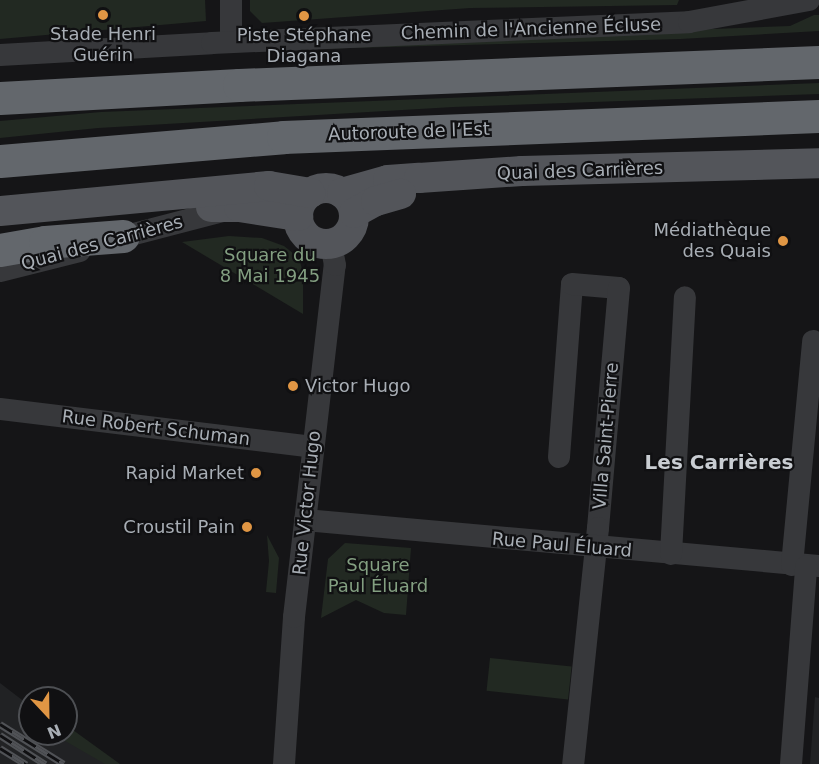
<!DOCTYPE html>
<html>
<head>
<meta charset="utf-8">
<style>
	body { margin:0 }
	#map { position:relative; width:819px; height:764px; overflow:hidden; background:#151517; font-family:"DejaVu Sans",sans-serif }
	div>[style] { position:absolute }
	.built>* { inset:0; background:#212224 }
	.green>* { inset:0; background:#222922; transform-origin:0 0 }
	.minor>* { height:22px; margin:-11px; padding:0 11px; transform-origin:11px; border-radius:11px; background:#37383b }
	.major>* { height:30px; margin:-15px; padding:0 15px; transform-origin:15px; border-radius:15px; background:#53555a }
	.major>.ring { margin:-15px; padding:0; box-sizing:content-box; background:none; border:30px solid #53555a; border-radius:50% }
	.highway>* { height:33px; margin:-16.5px; padding:0 16.5px; transform-origin:16.5px; border-radius:16.5px; background:#63676c }
	.rail>* { height:7px; margin-top:-3.5px; transform-origin:0; background:repeating-linear-gradient(90deg,#101012 0 14px,#505256 0 28px); box-sizing:border-box; border-block:2px solid #505256 }
	.dots>* { width:16px; height:16px; translate:-50% -50%; box-sizing:border-box; border:3px solid #101012; border-radius:50% }
	span { translate:-50% -50%; white-space:nowrap; text-align:center; line-height:1.15; -webkit-text-stroke:4.5px #101012; paint-order:stroke }
	.street-label { font-size:18px; color:#a8aeb5 }
	.poi-label { font-size:18px; color:#a8aeb5 }
	.right { translate:-100% -50%; text-align:right }
	.left { translate:0 -50%; text-align:left }
	.park-label { font-size:18px; color:#839f81 }
	.neighbourhood-label { font-size:20px; color:#c9cdd2; font-weight:700 }
	.north { position:absolute; left:18px; top:686px; width:60px; height:60px; box-sizing:border-box; background:#101012; border:2px solid #4d4f53; border-radius:50%; rotate:158deg; font-size:16px; font-weight:700; line-height:24px; text-align:center; color:#a8aeb5 }
	.north::after { content:''; display:block; margin:auto; width:21px; height:27px; background:#e09644; clip-path:polygon(50% 0,100% 100%,50% 72%,0 100%) }
</style>
</head>
<body>
<div id="map">
	<div class="built">
		<i style="clip-path:polygon(0 683px,30px 706px,30px 734px,66px 734px,112px 764px,0 764px)"></i>
		<i style="clip-path:polygon(815px 697px,819px 698px,819px 764px,810px 764px)"></i>
	</div>
	<div class="green">
		<i style="clip-path:polygon(0 0,205px 0,206px 21px,0 39px)"></i>
		<i style="clip-path:polygon(250px 0,679px 0,677px 5px,470px 8px,262px 23px,250px 11px)"></i>
		<i style="clip-path:polygon(814px 15px,819px 15px,819px 31px,680px 39px,314px 49px,402px 41px,790px 26px)"></i>
		<i style="clip-path:polygon(819px 83px,819px 94px,453px 107px,98px 128px,0 138px,0 121px,101px 112px)"></i>
		<i style="clip-path:polygon(229px 236px,262px 238px,284px 246px,299px 258px,303px 273px,303px 314px,182px 242px)"></i>
		<i style="clip-path:polygon(267px 535px,279px 558px,276px 593px,266px 592px,269px 561px)"></i>
		<i style="clip-path:polygon(345px 543px,411px 548px,406px 615px,384px 613px,356px 600px,321px 618px,328px 559px)"></i>
		<i style="left:490px;top:658px;width:82px;height:33px;rotate:6deg"></i>
		<i style="clip-path:polygon(66px 725px,120px 764px,105px 764px,60px 738px,57px 734px,66px 734px)"></i>
	</div>
	<div class="minor">
		<i style="left:231px;top:42px;width:42px;rotate:-90deg"></i>
		<i style="left:0;top:55px;width:212px;rotate:-3.2deg"></i>
		<i style="left:212px;top:43px;width:477px;rotate:-2.5deg"></i>
		<i style="left:689px;top:22px;width:122px;rotate:-10.4deg"></i>
		<i style="left:111px;top:240px;width:123px;rotate:-14.6deg"></i>
		<i style="left:0;top:271px;width:82px;rotate:-14deg"></i>
		<i style="left:0;top:409px;width:315px;rotate:6.9deg"></i>
		<i style="left:559px;top:457px;width:173px;rotate:-85.7deg"></i>
		<i style="left:572px;top:284px;width:47px;rotate:4.9deg"></i>
		<i style="left:619px;top:288px;width:241px;rotate:95deg"></i>
		<i style="left:598px;top:528px;width:237px;rotate:96deg"></i>
		<i style="left:305px;top:520px;width:516px;rotate:5.11deg"></i>
		<i style="left:671px;top:554px;width:257px;rotate:-86.9deg"></i>
		<i style="left:792px;top:565px;width:225px;rotate:-84.6deg"></i>
		<i style="left:284px;top:764px;width:147px;rotate:-86.1deg"></i>
		<i style="left:294px;top:617px;width:354px;rotate:-83.4deg"></i>
		<i style="left:335px;top:265px;width:21px;rotate:-101deg"></i>
		<i style="left:791px;top:764px;width:198px;rotate:-85.6deg"></i>
	</div>
	<div class="major">
		<i class="ring" style="left:298px;top:188px;width:26px;height:26px"></i>
		<i style="left:342px;top:193px;width:48px;rotate:-15.8deg"></i>
		<i style="left:388px;top:180px;width:31px;rotate:-4deg"></i>
		<i style="left:419px;top:178px;width:103px;rotate:-3.9deg"></i>
		<i style="left:522px;top:171px;width:297px;rotate:-1.5deg"></i>
		<i style="left:211px;top:207px;width:28px"></i>
		<i style="left:239px;top:207px;width:60px;rotate:8.7deg"></i>
		<i style="left:0;top:211px;width:270px;rotate:-5.3deg"></i>
		<i style="left:269px;top:186px;width:42px;rotate:9.7deg"></i>
		<i style="left:354px;top:213px;width:25px;rotate:-29deg"></i>
		<i style="left:376px;top:201px;width:26px;rotate:-16deg"></i>
	</div>
	<div class="highway">
		<i style="left:0;top:98px;width:239px;rotate:-3.1deg"></i>
		<i style="left:239px;top:85px;width:580px;rotate:-2.27deg"></i>
		<i style="left:0;top:161px;width:284px;rotate:-4.8deg"></i>
		<i style="left:283px;top:137px;width:536px;rotate:-2.24deg"></i>
		<i style="left:0;top:250px;width:46px;rotate:-10.1deg"></i>
		<i style="left:45px;top:242px;width:78px;rotate:-4.4deg"></i>
	</div>
	<div class="rail">
		<i style="left:0;top:724px;width:75px;rotate:32deg"></i>
		<i style="left:0;top:735px;width:54px;rotate:32.8deg"></i>
		<i style="left:0;top:748px;width:31px;rotate:32deg"></i>
	</div>
	<div class="dots">
		<i style="left:103px;top:15px;background:#e09644"></i>
		<i style="left:304px;top:16px;background:#e09644"></i>
		<i style="left:783px;top:241px;background:#e09644"></i>
		<i style="left:293px;top:386px;background:#e09644"></i>
		<i style="left:256px;top:473px;background:#e09644"></i>
		<i style="left:247px;top:527px;background:#e09644"></i>
	</div>
	<div class="street-label">
		<span style="left:531px;top:29px;rotate:-2deg">Chemin de l'Ancienne Écluse</span>
		<span style="left:409px;top:132px;rotate:-2deg">Autoroute de l’Est</span>
		<span style="left:580px;top:171px;rotate:-2deg">Quai des Carrières</span>
		<span style="left:102px;top:243px;rotate:-15deg">Quai des Carrières</span>
		<span style="left:156px;top:428px;rotate:7deg">Rue Robert Schuman</span>
		<span style="left:606px;top:436px;rotate:-85deg">Villa Saint-Pierre</span>
		<span style="left:307px;top:503px;rotate:-84deg">Rue Victor Hugo</span>
		<span style="left:562px;top:545px;rotate:5deg">Rue Paul Éluard</span>
	</div>
	<div class="poi-label">
		<span style="left:103px;top:45px">Stade Henri<br>Guérin</span>
		<span style="left:304px;top:46px">Piste Stéphane<br>Diagana</span>
		<span class="right" style="left:771px;top:241px">Médiathèque<br>des Quais</span>
		<span class="left" style="left:305px;top:386px">Victor Hugo</span>
		<span class="right" style="left:244px;top:473px">Rapid Market</span>
		<span class="right" style="left:235px;top:527px">Croustil Pain</span>
	</div>
	<div class="park-label">
		<span style="left:270px;top:266px">Square du<br>8 Mai 1945</span>
		<span style="left:378px;top:576px">Square<br>Paul Éluard</span>
	</div>
	<div class="neighbourhood-label">
		<span style="left:719px;top:462px">Les Carrières</span>
	</div>
	<div class="north">N</div>
</div>
</body>
</html>
